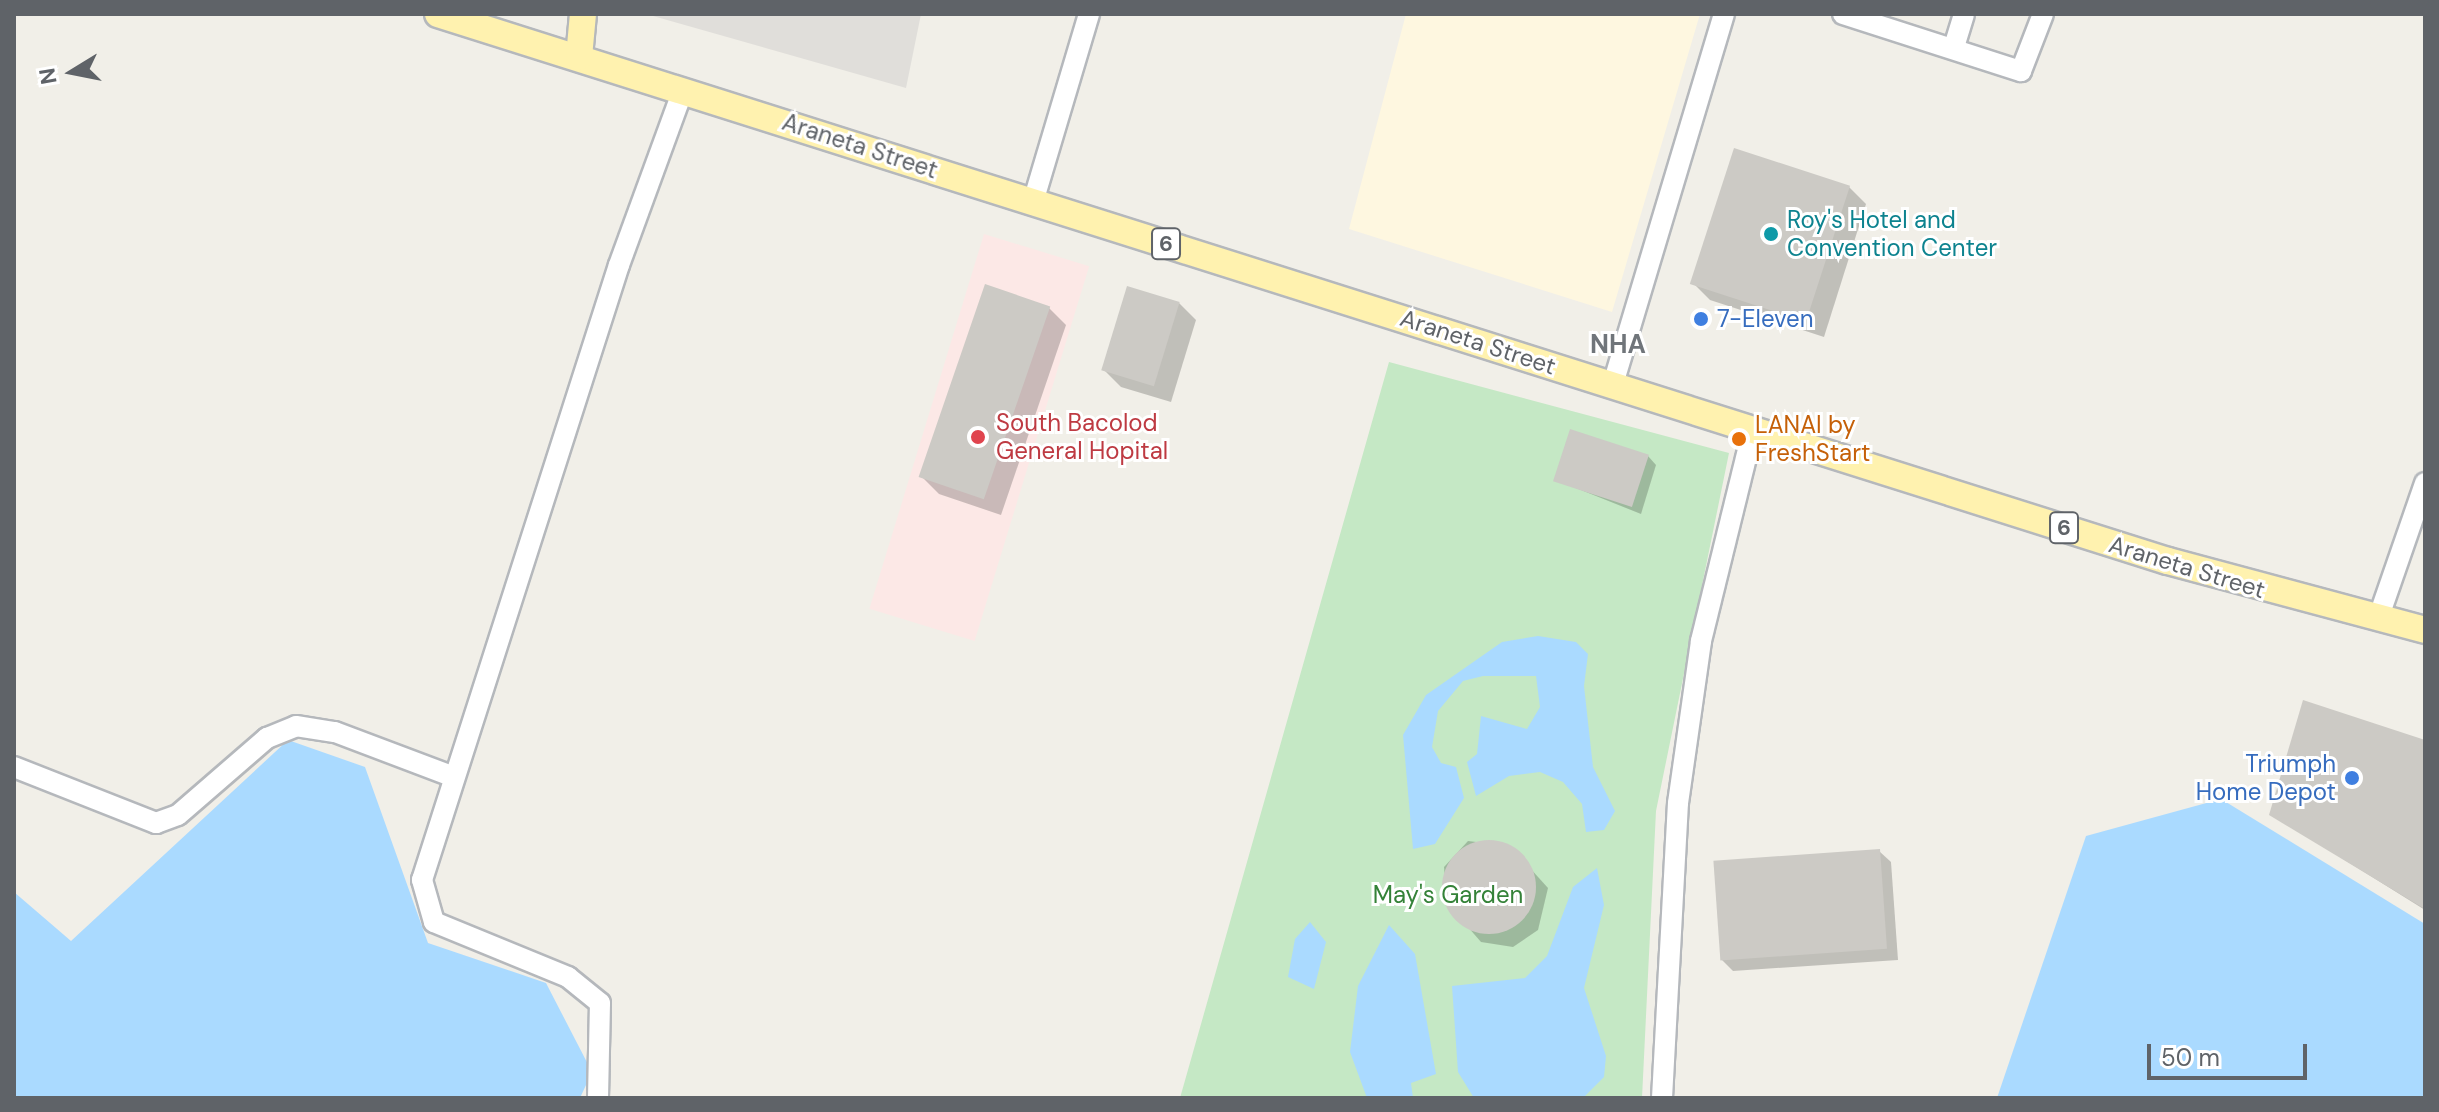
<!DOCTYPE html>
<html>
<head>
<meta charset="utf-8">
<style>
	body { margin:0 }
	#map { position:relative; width:2439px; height:1112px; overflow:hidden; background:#f1efe8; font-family:"DM Sans",sans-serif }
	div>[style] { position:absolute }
	.commercial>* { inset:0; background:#fef7e0 }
	.industrial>* { inset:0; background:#e0deda }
	.medical>* { inset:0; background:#fce8e6; transform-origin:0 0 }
	.green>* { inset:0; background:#c5e8c5 }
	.water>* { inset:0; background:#aadaff }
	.shadow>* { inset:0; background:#0003 }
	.building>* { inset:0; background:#cccac5; transform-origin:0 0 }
	.round { border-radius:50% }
	.roads { filter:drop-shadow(2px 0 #b5b8bc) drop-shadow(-2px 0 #b5b8bc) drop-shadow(0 2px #b5b8bc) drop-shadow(0 -2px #b5b8bc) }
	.minor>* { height:20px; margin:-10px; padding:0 10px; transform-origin:10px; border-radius:10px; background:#fff }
	.major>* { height:26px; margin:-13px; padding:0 13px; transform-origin:13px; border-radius:13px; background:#fff2af }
	.dots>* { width:22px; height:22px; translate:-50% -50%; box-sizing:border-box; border:4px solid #fff; border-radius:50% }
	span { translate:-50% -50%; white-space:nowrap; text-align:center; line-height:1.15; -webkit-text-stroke:6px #fff; paint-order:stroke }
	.shield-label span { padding:2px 6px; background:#fff; border:2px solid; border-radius:6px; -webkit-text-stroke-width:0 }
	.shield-label { font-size:22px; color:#5f6368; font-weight:700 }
	.street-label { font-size:24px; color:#5f6368 }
	.culture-label { font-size:24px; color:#0d838f }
	.left { translate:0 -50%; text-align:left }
	.shop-label { font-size:24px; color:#366cbe }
	.right { translate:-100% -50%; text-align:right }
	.health-label { font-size:24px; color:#be3a42 }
	.food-label { font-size:24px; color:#c56008 }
	.park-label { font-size:24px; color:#348238 }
	.neighbourhood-label { font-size:26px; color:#70757a; font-weight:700 }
	.frame { position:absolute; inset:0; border:16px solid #5f6368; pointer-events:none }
	.north { position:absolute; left:32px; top:32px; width:80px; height:80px; -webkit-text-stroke:6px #fff; paint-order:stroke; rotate:260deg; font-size:22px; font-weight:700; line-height:32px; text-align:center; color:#5f6368 }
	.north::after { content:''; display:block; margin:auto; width:28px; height:36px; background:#5f6368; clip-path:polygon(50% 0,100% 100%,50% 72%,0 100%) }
	.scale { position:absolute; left:2147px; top:1044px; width:160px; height:36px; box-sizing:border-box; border:4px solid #5f6368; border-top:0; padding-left:10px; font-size:24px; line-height:28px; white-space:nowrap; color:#5f6368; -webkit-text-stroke:6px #fff; paint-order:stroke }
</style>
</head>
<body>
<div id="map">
	<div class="commercial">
		<i style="clip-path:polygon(1406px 14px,1700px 14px,1612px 312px,1349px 229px)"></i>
	</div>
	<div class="industrial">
		<i style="clip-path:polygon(646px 14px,921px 14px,906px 88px)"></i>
	</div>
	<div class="medical">
		<i style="left:984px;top:234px;width:110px;height:392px;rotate:17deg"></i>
	</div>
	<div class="green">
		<i style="clip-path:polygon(1389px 362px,1729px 453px,1656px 811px,1642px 1098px,1180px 1098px)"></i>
	</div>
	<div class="water">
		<i style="clip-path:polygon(1538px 636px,1576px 642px,1588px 654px,1584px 686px,1593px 767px,1615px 811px,1604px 830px,1586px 832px,1582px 804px,1563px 782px,1540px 772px,1509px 776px,1476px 796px,1467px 762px,1477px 754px,1481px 716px,1527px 729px,1540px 707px,1536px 676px,1483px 676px,1463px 681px,1438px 711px,1432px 747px,1441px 763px,1456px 767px,1464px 798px,1435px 844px,1413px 849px,1403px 735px,1426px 695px,1502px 642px)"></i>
		<i style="clip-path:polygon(288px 740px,365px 767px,428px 943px,546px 983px,592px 1072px,580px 1098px,14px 1098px,14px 892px,71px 941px)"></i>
		<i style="clip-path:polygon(2221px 799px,2425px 924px,2425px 1098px,1997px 1098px,2086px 836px)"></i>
		<i style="clip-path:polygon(1597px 868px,1604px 905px,1584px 988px,1606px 1056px,1604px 1077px,1583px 1098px,1474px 1098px,1458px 1072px,1452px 986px,1525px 978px,1547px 956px,1573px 887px)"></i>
		<i style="clip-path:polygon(1310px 922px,1326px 942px,1314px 989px,1288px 977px,1295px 939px)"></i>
		<i style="clip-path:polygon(1389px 925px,1415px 954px,1436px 1074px,1411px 1083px,1413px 1098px,1367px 1098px,1350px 1052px,1358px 986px)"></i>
	</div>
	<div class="shadow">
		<i style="clip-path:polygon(1849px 187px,1866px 204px,1824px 337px,1710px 300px,1693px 283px)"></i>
		<i style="clip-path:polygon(1179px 303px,1196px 320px,1171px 402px,1121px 387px,1104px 370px)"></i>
		<i style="clip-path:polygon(1049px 308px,1066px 325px,1001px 515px,939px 494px,922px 477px)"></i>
		<i style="clip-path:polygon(1648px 456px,1656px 465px,1641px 514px,1556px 480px)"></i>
		<i style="clip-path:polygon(2425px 742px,2425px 910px,2271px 814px)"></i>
		<i style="clip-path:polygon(1468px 841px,1510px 846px,1548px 888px,1538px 930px,1513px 947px,1481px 942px,1447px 903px,1444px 867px)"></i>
		<i style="clip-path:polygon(1879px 851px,1891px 862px,1898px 960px,1733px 971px,1721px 959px)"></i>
	</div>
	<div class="building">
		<i style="left:1734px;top:148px;width:122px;height:143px;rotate:18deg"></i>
		<i style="left:985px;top:284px;width:69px;height:204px;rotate:19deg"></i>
		<i style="left:1127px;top:286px;width:55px;height:88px;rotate:17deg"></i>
		<i style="left:1570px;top:429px;width:83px;height:55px;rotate:18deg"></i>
		<i style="clip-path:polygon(2303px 700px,2425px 740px,2425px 909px,2269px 815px)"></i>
		<i class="round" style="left:1442px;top:840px;width:94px;height:94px"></i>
		<i style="left:1880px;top:849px;width:100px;height:167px;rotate:86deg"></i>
	</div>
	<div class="roads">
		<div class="minor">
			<i style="left:1843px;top:14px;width:187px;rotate:17.8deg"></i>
			<i style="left:2021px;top:71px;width:61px;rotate:-68.9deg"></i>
			<i style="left:1954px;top:47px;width:34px;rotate:-73deg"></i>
			<i style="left:1033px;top:202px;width:196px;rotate:-73.4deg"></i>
			<i style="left:1613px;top:384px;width:386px;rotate:-73.3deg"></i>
			<i style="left:2378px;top:619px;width:144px;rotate:-70.9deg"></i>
			<i style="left:14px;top:767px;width:153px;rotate:21.5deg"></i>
			<i style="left:156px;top:823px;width:23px;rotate:-20deg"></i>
			<i style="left:178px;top:815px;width:118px;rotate:-40.9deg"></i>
			<i style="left:267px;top:738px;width:31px;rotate:-22deg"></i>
			<i style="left:296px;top:726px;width:39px;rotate:9deg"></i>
			<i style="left:335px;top:732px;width:127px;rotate:20.7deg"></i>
			<i style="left:598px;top:1098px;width:95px;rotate:-88.8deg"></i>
			<i style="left:600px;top:1003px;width:41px;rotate:-140.9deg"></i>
			<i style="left:568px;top:977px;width:145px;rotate:-157.7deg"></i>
			<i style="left:434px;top:922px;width:44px;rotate:-105.9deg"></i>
			<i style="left:422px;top:880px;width:646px;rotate:-72.24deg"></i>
			<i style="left:619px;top:265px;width:186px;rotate:-69.9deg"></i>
			<i style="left:1662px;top:1098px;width:295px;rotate:-86.9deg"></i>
			<i style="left:1678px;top:803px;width:164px;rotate:-81.9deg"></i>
			<i style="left:1701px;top:641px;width:218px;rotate:-76.2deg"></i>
		</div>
		<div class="major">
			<i style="left:438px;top:14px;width:1814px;rotate:17.55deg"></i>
			<i style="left:2168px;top:561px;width:266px;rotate:15deg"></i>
			<i style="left:579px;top:57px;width:43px;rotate:-84.7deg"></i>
		</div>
	</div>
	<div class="dots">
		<i style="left:1771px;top:234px;background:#0f9aa8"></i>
		<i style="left:1701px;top:319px;background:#3f7fe0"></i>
		<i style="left:978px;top:437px;background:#e0444e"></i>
		<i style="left:1739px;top:439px;background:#e8710a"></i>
		<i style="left:2352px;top:778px;background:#3f7fe0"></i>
	</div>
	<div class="shield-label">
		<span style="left:1166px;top:244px">6</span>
		<span style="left:2064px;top:528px">6</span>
	</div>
	<div class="street-label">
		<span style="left:860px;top:146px;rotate:18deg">Araneta Street</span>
		<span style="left:1478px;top:342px;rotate:18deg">Araneta Street</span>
		<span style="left:2187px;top:567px;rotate:17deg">Araneta Street</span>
	</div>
	<div class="culture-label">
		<span class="left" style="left:1787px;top:234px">Roy's Hotel and<br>Convention Center</span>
	</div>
	<div class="shop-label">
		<span class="left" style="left:1717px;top:319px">7-Eleven</span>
		<span class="right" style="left:2336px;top:778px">Triumph<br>Home Depot</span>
	</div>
	<div class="health-label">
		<span class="left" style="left:996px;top:437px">South Bacolod<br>General Hopital</span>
	</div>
	<div class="food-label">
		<span class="left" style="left:1755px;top:439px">LANAI by<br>FreshStart</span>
	</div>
	<div class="park-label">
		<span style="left:1448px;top:895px">May's Garden</span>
	</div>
	<div class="neighbourhood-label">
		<span style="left:1618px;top:345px">NHA</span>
	</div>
	<div class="frame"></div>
	<div class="north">N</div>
	<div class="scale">50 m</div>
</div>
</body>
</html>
